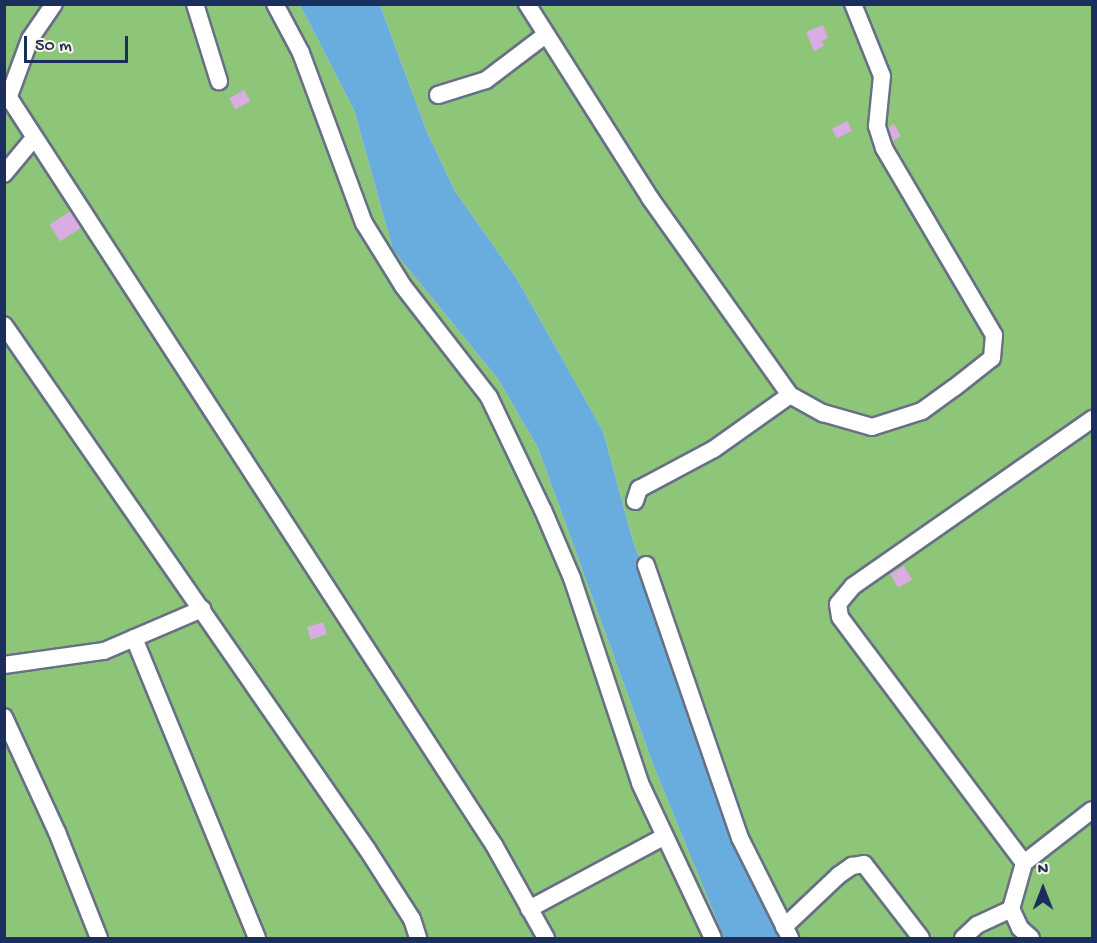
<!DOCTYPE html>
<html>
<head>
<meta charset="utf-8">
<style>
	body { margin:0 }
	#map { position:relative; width:1097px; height:943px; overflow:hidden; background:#f3e8cd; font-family:"Gochi Hand",sans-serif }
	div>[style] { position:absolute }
	.green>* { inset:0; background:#8dc579 }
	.water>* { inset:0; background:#69adde }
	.building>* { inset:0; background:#d9ace2; transform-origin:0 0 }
	.roads { filter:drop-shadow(2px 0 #677085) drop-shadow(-2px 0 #677085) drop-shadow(0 2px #677085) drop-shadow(0 -2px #677085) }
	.minor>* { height:16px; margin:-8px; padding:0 8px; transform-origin:8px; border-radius:8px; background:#fff }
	span { translate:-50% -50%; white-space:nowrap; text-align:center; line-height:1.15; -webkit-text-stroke:4.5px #fcf5e5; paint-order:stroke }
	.frame { position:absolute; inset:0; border:6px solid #1b2f5e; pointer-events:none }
	.north { position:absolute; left:1013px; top:859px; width:60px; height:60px; -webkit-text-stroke:4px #fcf5e5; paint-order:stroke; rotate:0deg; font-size:16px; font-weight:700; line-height:24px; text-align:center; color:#1b2f5e }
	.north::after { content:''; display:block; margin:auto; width:21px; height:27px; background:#1b2f5e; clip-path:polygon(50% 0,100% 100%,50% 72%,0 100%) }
	.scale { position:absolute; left:24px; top:36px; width:104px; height:27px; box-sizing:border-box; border:3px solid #1b2f5e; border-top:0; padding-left:8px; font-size:18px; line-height:21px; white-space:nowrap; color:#1b2f5e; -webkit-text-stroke:4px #fcf5e5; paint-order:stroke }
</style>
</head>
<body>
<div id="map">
	<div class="green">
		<i style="clip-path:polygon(5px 5px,300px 5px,354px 110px,393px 250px,498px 379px,538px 448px,654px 767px,724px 938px,5px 938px)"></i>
		<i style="clip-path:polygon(380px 5px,1092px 5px,1092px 938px,784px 938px,633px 541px,603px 431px,517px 279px,455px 191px,427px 132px)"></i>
	</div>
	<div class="water">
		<i style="clip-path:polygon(300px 5px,380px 5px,427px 132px,455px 191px,517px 279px,603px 431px,633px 541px,784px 938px,724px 938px,654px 767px,538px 448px,498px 379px,393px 250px,354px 110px)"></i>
	</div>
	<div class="building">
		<i style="clip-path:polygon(823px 25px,828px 38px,822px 41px,824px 46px,814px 51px,806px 32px)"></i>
		<i style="left:244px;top:90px;width:13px;height:17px;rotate:61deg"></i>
		<i style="left:847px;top:121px;width:11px;height:17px;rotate:63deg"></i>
		<i style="left:894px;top:124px;width:14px;height:13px;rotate:60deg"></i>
		<i style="left:72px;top:210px;width:20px;height:27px;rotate:57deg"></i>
		<i style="left:904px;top:566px;width:16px;height:16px;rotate:60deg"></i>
		<i style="left:323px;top:622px;width:13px;height:17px;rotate:72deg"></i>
	</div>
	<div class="roads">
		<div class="minor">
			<i style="left:195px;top:4px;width:81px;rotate:72.7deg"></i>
			<i style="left:275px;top:4px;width:55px;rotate:62deg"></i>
			<i style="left:301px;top:53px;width:181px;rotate:69.7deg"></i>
			<i style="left:364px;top:223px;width:74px;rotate:58.2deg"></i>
			<i style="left:403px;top:286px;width:140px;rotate:52.2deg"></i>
			<i style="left:489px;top:397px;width:125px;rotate:64.5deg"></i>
			<i style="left:543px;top:510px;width:74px;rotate:66.9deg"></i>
			<i style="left:572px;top:578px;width:216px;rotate:71.6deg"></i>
			<i style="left:640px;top:783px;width:171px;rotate:64.8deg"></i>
			<i style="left:527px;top:4px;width:230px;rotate:57.6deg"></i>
			<i style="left:650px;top:198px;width:242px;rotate:54.6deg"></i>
			<i style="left:790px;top:395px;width:38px;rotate:29deg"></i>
			<i style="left:823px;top:413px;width:51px;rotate:15.9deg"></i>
			<i style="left:872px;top:427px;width:52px;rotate:-17.7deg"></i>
			<i style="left:922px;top:411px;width:39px;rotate:-36deg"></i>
			<i style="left:954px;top:388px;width:48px;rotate:-38.3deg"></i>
			<i style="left:992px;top:358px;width:23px;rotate:-85deg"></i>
			<i style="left:994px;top:335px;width:217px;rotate:-120.5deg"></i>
			<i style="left:884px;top:148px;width:23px;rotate:-108deg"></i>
			<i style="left:877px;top:126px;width:50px;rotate:-84.3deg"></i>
			<i style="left:882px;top:76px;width:78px;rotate:-111.9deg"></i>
			<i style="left:4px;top:90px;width:900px;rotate:57.02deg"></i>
			<i style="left:494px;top:845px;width:107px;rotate:60.8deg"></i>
			<i style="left:438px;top:95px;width:50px;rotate:-17.4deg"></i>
			<i style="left:486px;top:80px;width:73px;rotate:-37.2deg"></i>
			<i style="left:9px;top:96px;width:61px;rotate:-69.8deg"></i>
			<i style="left:30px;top:39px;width:42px;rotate:-55.6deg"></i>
			<i style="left:4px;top:174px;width:47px;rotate:-50.2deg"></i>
			<i style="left:4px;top:325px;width:637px;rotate:55.29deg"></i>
			<i style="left:367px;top:849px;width:83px;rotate:57.3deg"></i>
			<i style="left:412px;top:919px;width:20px;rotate:72deg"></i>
			<i style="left:635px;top:501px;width:13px;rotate:-72deg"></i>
			<i style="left:639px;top:489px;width:85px;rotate:-28.1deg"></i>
			<i style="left:714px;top:449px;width:93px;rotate:-35.4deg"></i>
			<i style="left:646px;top:565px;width:289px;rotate:71deg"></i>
			<i style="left:740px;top:838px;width:112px;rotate:63.4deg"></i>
			<i style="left:134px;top:638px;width:324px;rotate:67.7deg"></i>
			<i style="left:4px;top:665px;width:101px;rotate:-8deg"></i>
			<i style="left:104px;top:651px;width:107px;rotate:-23.2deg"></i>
			<i style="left:4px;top:717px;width:127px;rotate:65.3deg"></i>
			<i style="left:57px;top:832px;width:114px;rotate:68.4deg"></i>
			<i style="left:1024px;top:863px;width:86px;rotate:-37.9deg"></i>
			<i style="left:529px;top:909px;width:154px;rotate:-28.2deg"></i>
			<i style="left:784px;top:927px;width:76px;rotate:-43.4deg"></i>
			<i style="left:839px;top:875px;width:16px;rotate:-35deg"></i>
			<i style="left:852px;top:866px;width:12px;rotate:-9deg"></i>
			<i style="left:864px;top:864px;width:93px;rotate:52.4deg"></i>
			<i style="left:963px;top:938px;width:19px;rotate:-43deg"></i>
			<i style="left:977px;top:925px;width:38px;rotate:-25deg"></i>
			<i style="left:1031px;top:938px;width:15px;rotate:-138deg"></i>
			<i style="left:1020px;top:928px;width:21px;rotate:-115deg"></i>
			<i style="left:1011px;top:909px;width:48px;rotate:-74.2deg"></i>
			<i style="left:1024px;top:863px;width:307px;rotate:-126.8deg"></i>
			<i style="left:840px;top:617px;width:13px;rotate:-99deg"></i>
			<i style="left:838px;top:604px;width:23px;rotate:-50deg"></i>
			<i style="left:853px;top:586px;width:292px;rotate:-34.9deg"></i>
		</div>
	</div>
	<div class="frame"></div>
	<div class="north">N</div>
	<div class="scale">50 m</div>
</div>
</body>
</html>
